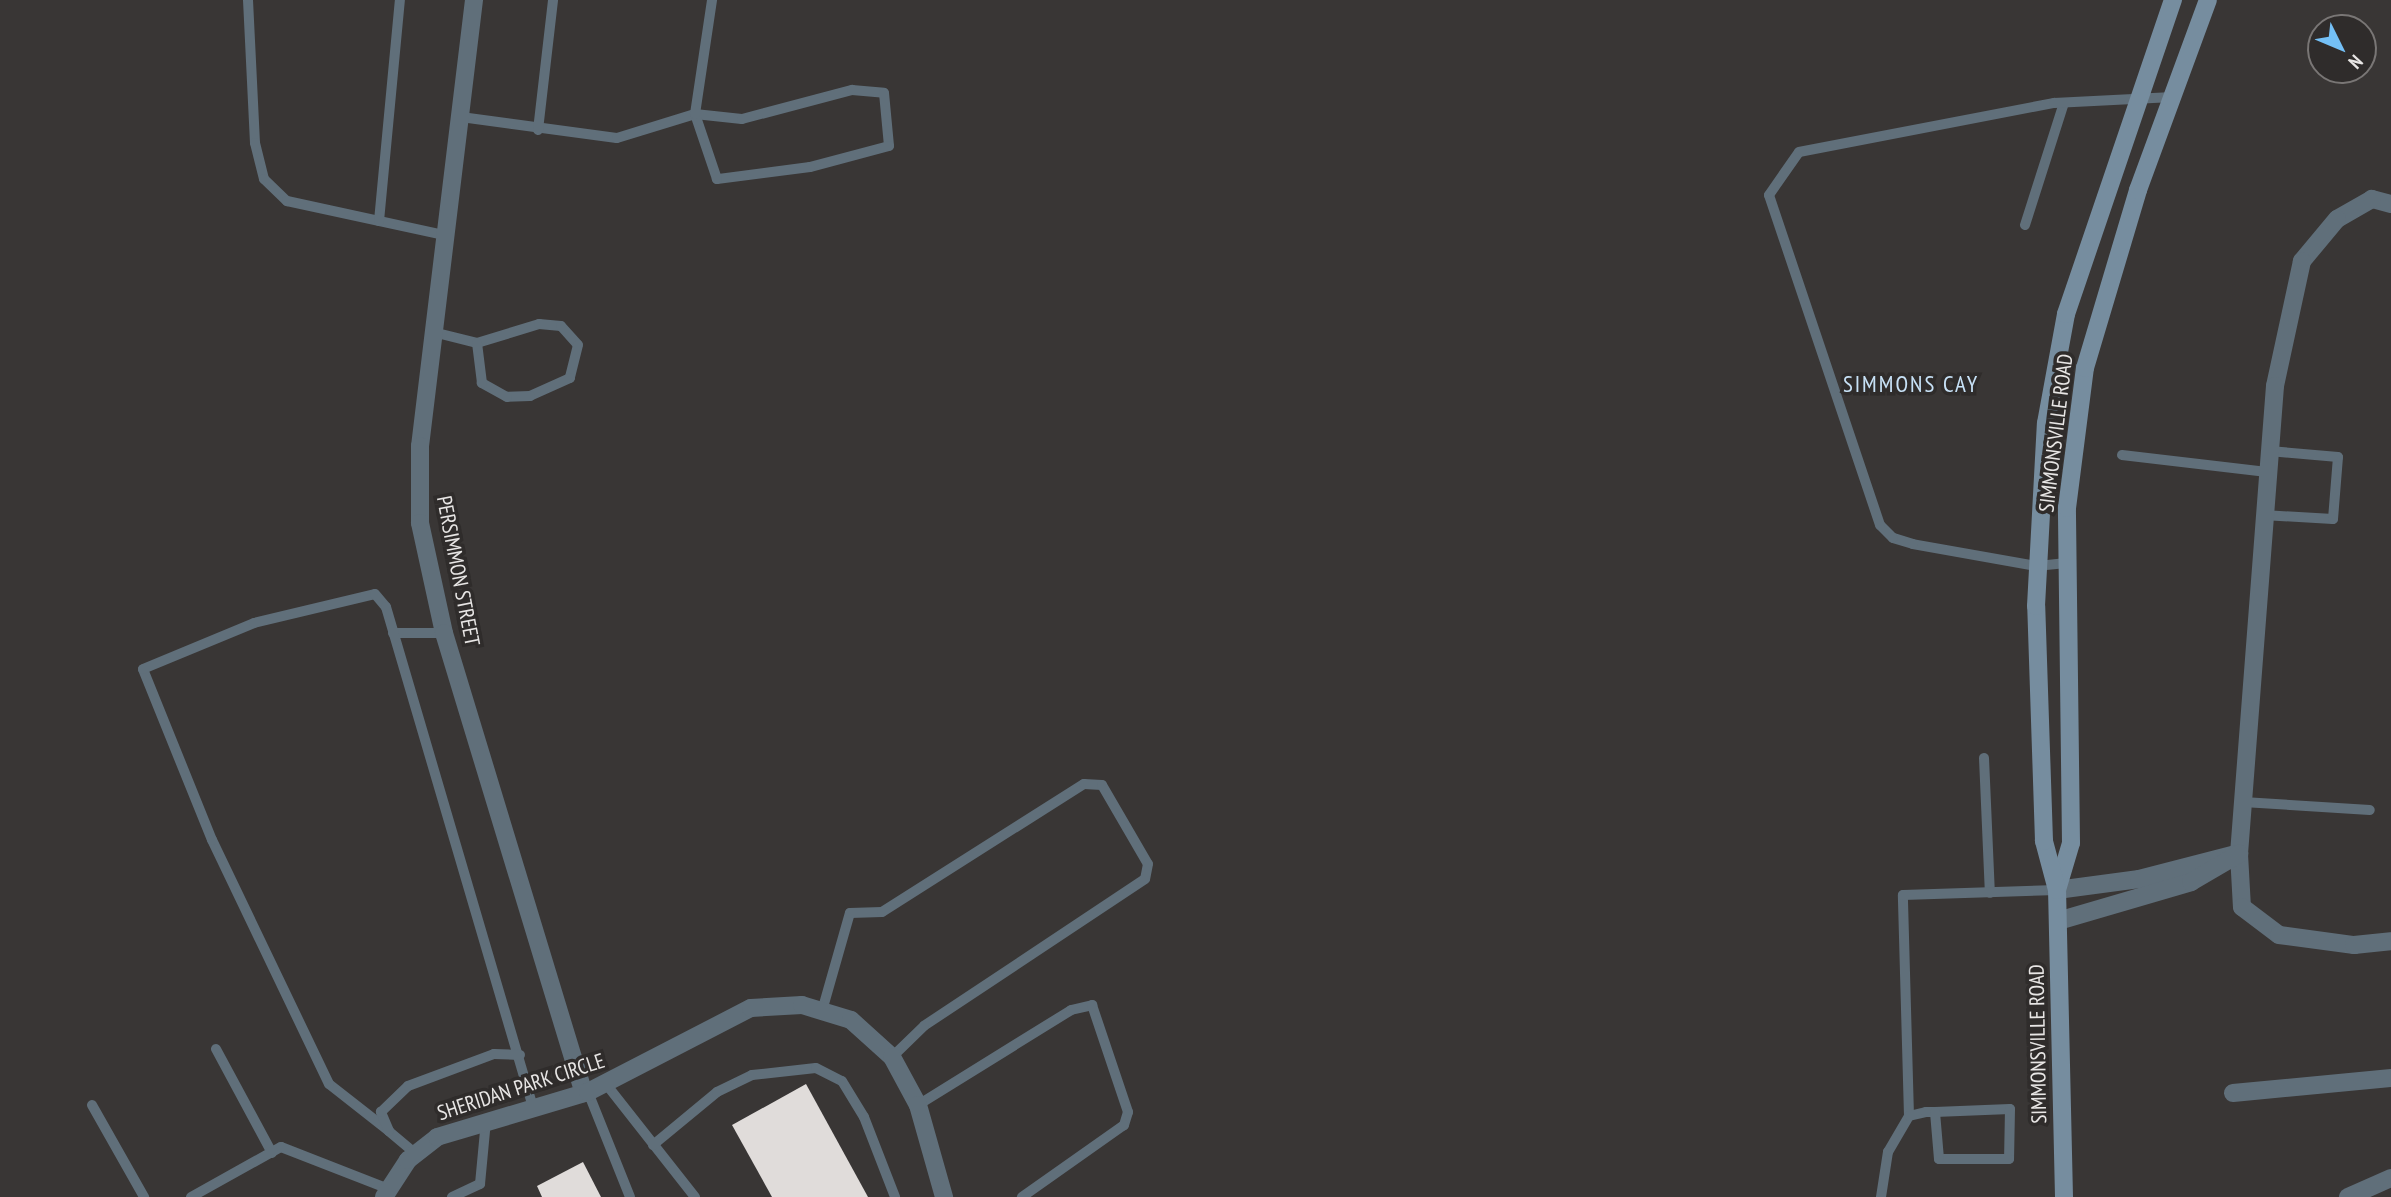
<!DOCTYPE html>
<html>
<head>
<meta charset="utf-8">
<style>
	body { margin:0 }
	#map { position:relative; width:2391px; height:1197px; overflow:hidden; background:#393635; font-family:"PT Sans Narrow",sans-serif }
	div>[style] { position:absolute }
	.building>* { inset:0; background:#e0dcda }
	.lane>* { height:10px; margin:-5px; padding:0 5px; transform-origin:5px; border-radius:5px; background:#606f7a }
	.street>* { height:18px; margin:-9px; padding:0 9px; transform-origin:9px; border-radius:9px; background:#606f7a }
	.secondary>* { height:18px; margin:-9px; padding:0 9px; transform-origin:9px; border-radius:9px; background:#768d9f }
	span { translate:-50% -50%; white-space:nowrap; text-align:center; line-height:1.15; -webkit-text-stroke:7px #2f2c2b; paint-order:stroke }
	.street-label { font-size:21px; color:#e8e6e5 }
	.neighbourhood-label { font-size:23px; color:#c7e1f6; letter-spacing:2px }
	.north { position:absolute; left:2307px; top:14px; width:70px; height:70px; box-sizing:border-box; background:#2f2c2b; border:2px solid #797675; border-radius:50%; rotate:133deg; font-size:19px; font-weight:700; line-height:28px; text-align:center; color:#e8e6e5 }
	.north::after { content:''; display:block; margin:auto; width:24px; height:32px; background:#74c0f6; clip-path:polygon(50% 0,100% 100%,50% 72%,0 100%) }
</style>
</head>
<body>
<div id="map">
	<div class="building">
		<i style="clip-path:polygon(806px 1084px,868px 1197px,772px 1197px,732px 1125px)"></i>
		<i style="clip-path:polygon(583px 1162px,601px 1197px,542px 1197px,537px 1186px)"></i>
	</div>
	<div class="lane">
		<i style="left:248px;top:0;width:143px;rotate:87.2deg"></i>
		<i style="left:255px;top:143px;width:37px;rotate:76deg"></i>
		<i style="left:264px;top:179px;width:32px;rotate:44deg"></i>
		<i style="left:287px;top:201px;width:161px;rotate:12.2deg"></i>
		<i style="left:461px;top:117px;width:157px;rotate:7.7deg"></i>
		<i style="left:617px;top:138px;width:82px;rotate:-17.1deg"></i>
		<i style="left:695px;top:114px;width:47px;rotate:6.1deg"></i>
		<i style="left:742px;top:119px;width:114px;rotate:-14.8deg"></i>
		<i style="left:852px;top:90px;width:32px;rotate:5deg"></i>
		<i style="left:884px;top:93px;width:53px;rotate:84.6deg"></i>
		<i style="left:889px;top:146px;width:82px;rotate:165.1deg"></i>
		<i style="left:810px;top:167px;width:94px;rotate:172.6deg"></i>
		<i style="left:717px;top:179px;width:69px;rotate:-108.7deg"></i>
		<i style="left:695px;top:114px;width:115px;rotate:-81.5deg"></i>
		<i style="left:538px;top:130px;width:131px;rotate:-83.4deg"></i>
		<i style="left:379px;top:221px;width:222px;rotate:-84.6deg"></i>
		<i style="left:2025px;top:225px;width:128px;rotate:-72.3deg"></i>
		<i style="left:433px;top:332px;width:45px;rotate:14deg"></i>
		<i style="left:477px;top:343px;width:65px;rotate:-17deg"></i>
		<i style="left:539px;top:324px;width:22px;rotate:5deg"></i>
		<i style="left:561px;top:326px;width:25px;rotate:48deg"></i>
		<i style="left:578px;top:345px;width:34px;rotate:104deg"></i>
		<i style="left:570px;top:378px;width:44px;rotate:155.8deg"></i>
		<i style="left:530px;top:396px;width:23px;rotate:178deg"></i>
		<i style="left:507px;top:397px;width:29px;rotate:-151deg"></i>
		<i style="left:482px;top:383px;width:40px;rotate:-97.1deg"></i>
		<i style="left:2122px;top:455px;width:146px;rotate:6.7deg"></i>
		<i style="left:2263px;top:515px;width:70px;rotate:3.3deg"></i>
		<i style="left:2333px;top:519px;width:62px;rotate:-85.4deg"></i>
		<i style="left:2338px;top:457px;width:69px;rotate:-175deg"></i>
		<i style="left:2066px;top:563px;width:30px;rotate:174deg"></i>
		<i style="left:2036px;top:566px;width:125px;rotate:-169.9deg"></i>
		<i style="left:1913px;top:544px;width:21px;rotate:-163deg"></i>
		<i style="left:1893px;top:538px;width:18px;rotate:-135deg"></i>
		<i style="left:1880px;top:525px;width:348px;rotate:-108.6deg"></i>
		<i style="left:1769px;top:195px;width:52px;rotate:-55.1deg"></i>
		<i style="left:1799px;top:152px;width:260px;rotate:-10.9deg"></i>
		<i style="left:2054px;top:103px;width:119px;rotate:-2.9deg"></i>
		<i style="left:393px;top:633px;width:51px"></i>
		<i style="left:1984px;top:758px;width:135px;rotate:87.5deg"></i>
		<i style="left:2243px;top:802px;width:127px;rotate:3.6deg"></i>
		<i style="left:822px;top:1011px;width:102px;rotate:-74.1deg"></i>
		<i style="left:850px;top:913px;width:32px;rotate:-2deg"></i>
		<i style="left:882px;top:912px;width:239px;rotate:-32.4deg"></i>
		<i style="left:1084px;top:784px;width:18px;rotate:3deg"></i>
		<i style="left:1102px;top:785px;width:91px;rotate:59.8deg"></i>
		<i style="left:1148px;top:864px;width:15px;rotate:101deg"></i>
		<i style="left:1145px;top:879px;width:265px;rotate:146.4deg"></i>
		<i style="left:924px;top:1026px;width:45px;rotate:135.9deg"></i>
		<i style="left:216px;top:1049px;width:118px;rotate:61.7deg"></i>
		<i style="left:606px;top:1084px;width:144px;rotate:51.8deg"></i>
		<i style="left:588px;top:1092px;width:113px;rotate:68.2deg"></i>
		<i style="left:92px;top:1105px;width:106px;rotate:60.5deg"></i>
		<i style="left:918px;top:1105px;width:180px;rotate:-31.8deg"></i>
		<i style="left:1071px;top:1010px;width:22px;rotate:-13deg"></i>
		<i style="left:1092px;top:1005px;width:113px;rotate:71.4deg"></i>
		<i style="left:1128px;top:1112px;width:14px;rotate:107deg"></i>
		<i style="left:1124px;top:1125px;width:125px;rotate:144.8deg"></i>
		<i style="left:1909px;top:1116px;width:221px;rotate:-91.6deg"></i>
		<i style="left:1903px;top:895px;width:154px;rotate:-1.9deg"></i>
		<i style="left:389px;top:1131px;width:76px;rotate:-141.9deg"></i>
		<i style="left:329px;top:1084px;width:271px;rotate:-115.6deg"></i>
		<i style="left:212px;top:840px;width:184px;rotate:-112deg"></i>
		<i style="left:143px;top:669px;width:120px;rotate:-22.5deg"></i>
		<i style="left:254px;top:623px;width:124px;rotate:-13.5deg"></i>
		<i style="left:375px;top:594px;width:17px;rotate:50deg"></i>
		<i style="left:386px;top:607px;width:521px;rotate:73.62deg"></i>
		<i style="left:653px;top:1145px;width:83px;rotate:-39.6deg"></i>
		<i style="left:717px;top:1092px;width:39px;rotate:-26deg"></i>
		<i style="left:752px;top:1075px;width:64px;rotate:-6.2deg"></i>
		<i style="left:816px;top:1068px;width:29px;rotate:27deg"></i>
		<i style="left:842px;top:1081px;width:42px;rotate:58.6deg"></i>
		<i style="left:864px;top:1117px;width:86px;rotate:68.8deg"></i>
		<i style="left:416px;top:1154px;width:35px;rotate:-140deg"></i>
		<i style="left:389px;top:1131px;width:21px;rotate:-113deg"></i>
		<i style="left:381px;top:1112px;width:37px;rotate:-44deg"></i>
		<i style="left:408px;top:1086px;width:92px;rotate:-20.4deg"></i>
		<i style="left:494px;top:1054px;width:26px;rotate:2deg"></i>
		<i style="left:191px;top:1197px;width:103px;rotate:-29.1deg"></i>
		<i style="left:281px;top:1147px;width:116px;rotate:21.3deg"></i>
		<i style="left:452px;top:1197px;width:31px;rotate:-25deg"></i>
		<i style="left:480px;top:1184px;width:63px;rotate:-84.6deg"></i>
		<i style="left:1881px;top:1197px;width:46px;rotate:-81.2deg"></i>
		<i style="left:1888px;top:1152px;width:42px;rotate:-59.7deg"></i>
		<i style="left:1909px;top:1116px;width:17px;rotate:-13deg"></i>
		<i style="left:1926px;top:1112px;width:9px"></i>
		<i style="left:1935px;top:1112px;width:75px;rotate:-2.3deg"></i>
		<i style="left:2010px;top:1109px;width:50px;rotate:91.1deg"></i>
		<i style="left:2009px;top:1159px;width:70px;rotate:180deg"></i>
		<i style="left:1939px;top:1159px;width:47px;rotate:-94.9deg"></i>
	</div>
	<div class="street">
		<i style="left:474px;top:0;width:449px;rotate:96.9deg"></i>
		<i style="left:420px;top:446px;width:77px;rotate:90deg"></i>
		<i style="left:420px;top:523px;width:113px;rotate:77.7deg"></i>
		<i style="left:444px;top:633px;width:481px;rotate:73.1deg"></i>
		<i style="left:2391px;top:204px;width:20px;rotate:-165deg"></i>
		<i style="left:2372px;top:199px;width:40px;rotate:150.3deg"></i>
		<i style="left:2337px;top:219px;width:55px;rotate:129.8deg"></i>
		<i style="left:2302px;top:261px;width:128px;rotate:102.2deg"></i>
		<i style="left:2275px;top:386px;width:469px;rotate:94.4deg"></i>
		<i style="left:2239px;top:854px;width:53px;rotate:86.8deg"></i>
		<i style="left:2242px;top:907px;width:46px;rotate:37.1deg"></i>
		<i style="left:2279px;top:935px;width:76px;rotate:7.6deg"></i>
		<i style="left:2354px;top:945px;width:37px;rotate:-6deg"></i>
		<i style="left:2057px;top:890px;width:83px;rotate:-7.6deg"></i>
		<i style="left:2139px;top:879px;width:100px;rotate:-14.5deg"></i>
		<i style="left:2058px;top:921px;width:139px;rotate:-16.3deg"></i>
		<i style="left:2191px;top:882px;width:56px;rotate:-30.3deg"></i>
		<i style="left:2233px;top:1093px;width:159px;rotate:-5.4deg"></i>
		<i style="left:384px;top:1197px;width:44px;rotate:-57deg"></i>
		<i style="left:408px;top:1160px;width:37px;rotate:-38deg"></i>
		<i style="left:437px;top:1137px;width:158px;rotate:-16.6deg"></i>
		<i style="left:588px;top:1092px;width:183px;rotate:-27.3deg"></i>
		<i style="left:751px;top:1008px;width:51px;rotate:-3.4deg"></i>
		<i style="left:802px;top:1005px;width:51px;rotate:17deg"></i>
		<i style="left:851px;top:1020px;width:55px;rotate:42.1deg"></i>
		<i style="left:892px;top:1057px;width:55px;rotate:61.6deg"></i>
		<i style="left:918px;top:1105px;width:96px;rotate:74.2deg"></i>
		<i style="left:2348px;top:1197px;width:47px;rotate:-23.8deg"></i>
	</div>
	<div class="secondary">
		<i style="left:2057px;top:890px;width:49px;rotate:-73.4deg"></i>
		<i style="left:2071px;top:843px;width:335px;rotate:-90.7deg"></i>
		<i style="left:2067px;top:508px;width:141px;rotate:-82.7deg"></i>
		<i style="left:2085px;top:368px;width:186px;rotate:-73.4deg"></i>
		<i style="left:2138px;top:190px;width:202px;rotate:-69.8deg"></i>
		<i style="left:2064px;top:1197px;width:307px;rotate:-91.3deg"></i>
		<i style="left:2057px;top:890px;width:51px;rotate:-104.9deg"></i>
		<i style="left:2044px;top:841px;width:235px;rotate:-91.9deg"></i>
		<i style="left:2036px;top:606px;width:183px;rotate:-86.9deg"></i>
		<i style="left:2046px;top:423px;width:111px;rotate:-79.6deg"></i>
		<i style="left:2066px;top:314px;width:332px;rotate:-71.2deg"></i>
	</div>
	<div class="street-label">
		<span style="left:2056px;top:433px;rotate:-83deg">SIMMONSVILLE ROAD</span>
		<span style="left:458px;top:571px;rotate:79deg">PERSIMMON STREET</span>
		<span style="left:2038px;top:1044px;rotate:-91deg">SIMMONSVILLE ROAD</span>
		<span style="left:521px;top:1087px;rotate:-18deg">SHERIDAN PARK CIRCLE</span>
	</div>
	<div class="neighbourhood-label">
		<span style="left:1911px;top:384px">SIMMONS CAY</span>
	</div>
	<div class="north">N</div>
</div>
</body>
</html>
